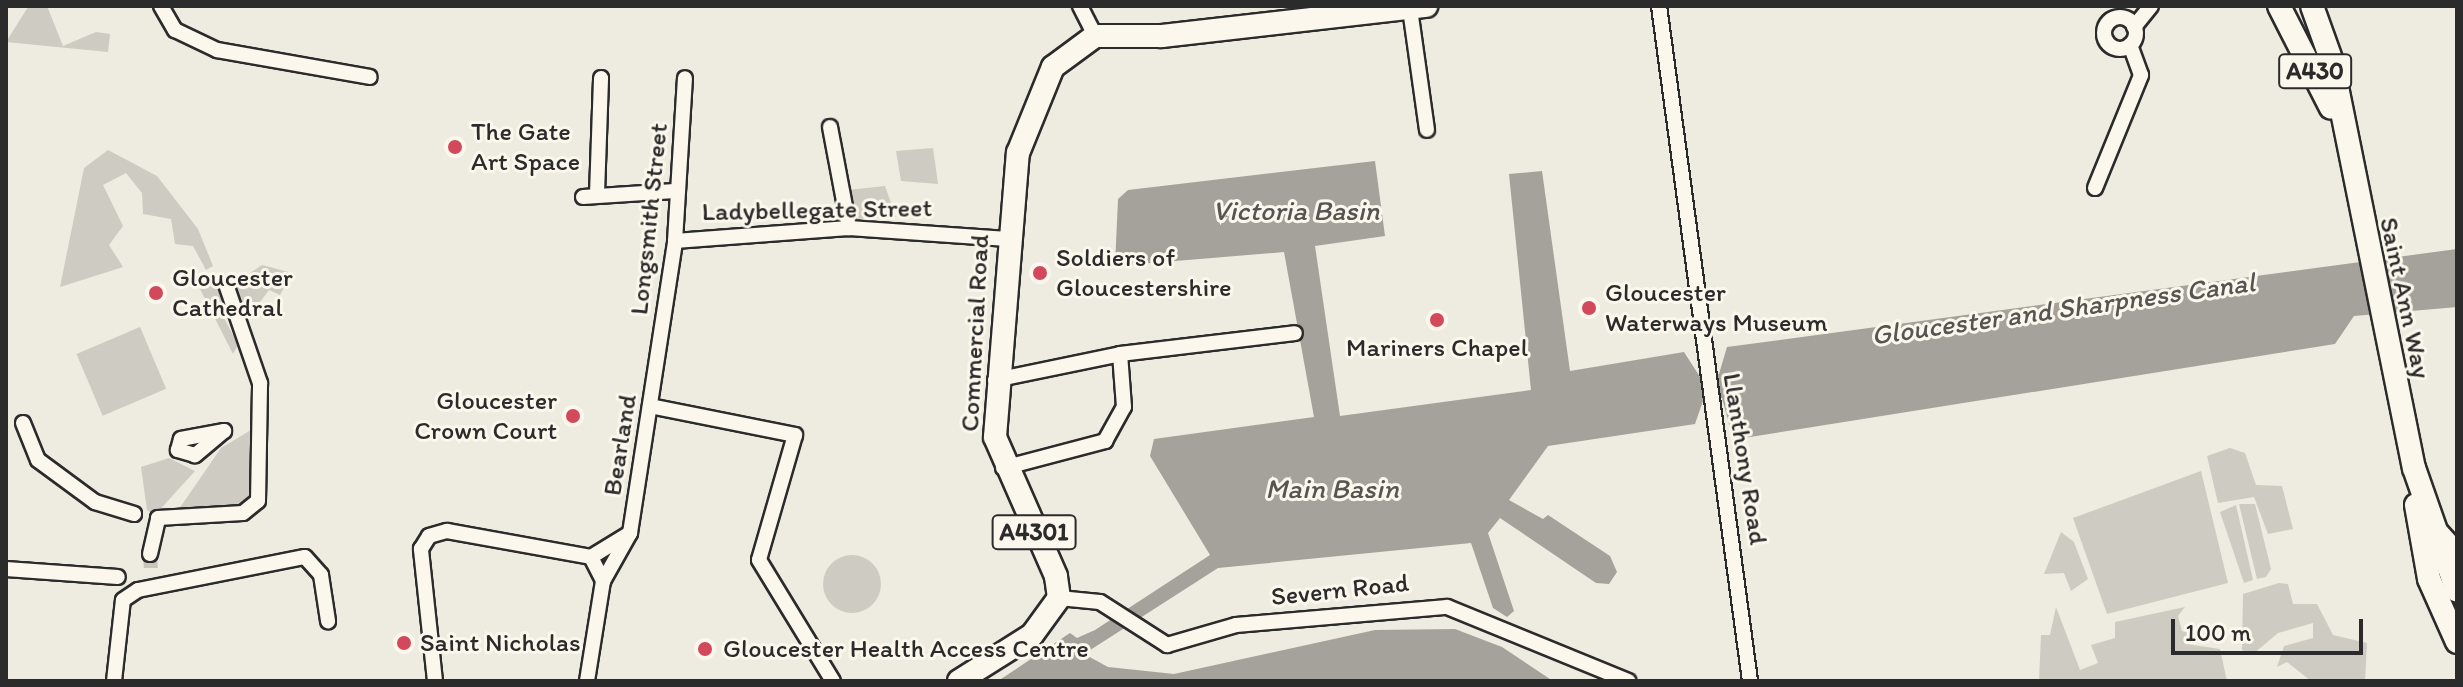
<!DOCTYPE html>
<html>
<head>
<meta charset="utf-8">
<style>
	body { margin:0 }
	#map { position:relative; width:2463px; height:687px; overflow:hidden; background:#eeebe0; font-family:Itim,sans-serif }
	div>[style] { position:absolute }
	.green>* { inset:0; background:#cecbc2; transform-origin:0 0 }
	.round { border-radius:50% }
	.water>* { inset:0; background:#a4a29a }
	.minor-tunnel>* { height:14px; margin-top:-7px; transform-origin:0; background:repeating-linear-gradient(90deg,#c7c5bc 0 14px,transparent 0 21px) }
	.roads { filter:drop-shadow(2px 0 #2b2b2b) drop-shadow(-2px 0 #2b2b2b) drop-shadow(0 2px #2b2b2b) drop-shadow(0 -2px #2b2b2b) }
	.minor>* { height:14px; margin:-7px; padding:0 7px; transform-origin:7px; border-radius:7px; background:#fbf7ec }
	.minor>.ring { margin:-7px; padding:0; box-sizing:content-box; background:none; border:14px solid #fbf7ec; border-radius:50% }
	.primary>* { height:22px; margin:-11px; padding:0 11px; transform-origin:11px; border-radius:11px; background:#fbf7ec }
	.dots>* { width:22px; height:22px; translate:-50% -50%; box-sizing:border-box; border:4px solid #fbf7ec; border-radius:50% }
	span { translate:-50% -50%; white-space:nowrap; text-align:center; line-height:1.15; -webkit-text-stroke:6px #fbf7ec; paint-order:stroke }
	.shield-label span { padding:2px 6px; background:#fbf7ec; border:2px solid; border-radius:6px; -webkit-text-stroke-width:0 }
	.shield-label { font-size:24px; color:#2b2b2b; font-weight:700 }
	.poi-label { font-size:26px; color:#2b2b2b }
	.left { translate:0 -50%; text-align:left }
	.right { translate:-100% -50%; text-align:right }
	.street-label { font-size:26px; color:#2b2b2b }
	.water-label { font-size:28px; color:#555552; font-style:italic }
	.frame { position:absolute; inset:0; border:8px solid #2b2b2b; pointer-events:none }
	.scale { position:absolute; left:2171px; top:619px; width:192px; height:36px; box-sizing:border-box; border:4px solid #2b2b2b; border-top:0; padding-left:10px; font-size:24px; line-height:28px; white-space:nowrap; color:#2b2b2b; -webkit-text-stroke:6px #fbf7ec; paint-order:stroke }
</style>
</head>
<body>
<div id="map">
	<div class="green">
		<i style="clip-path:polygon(47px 6px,63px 46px,96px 32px,110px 34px,108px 52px,6px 42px,28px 7px)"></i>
		<i style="clip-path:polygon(933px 148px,938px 184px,901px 181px,896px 151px)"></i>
		<i style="clip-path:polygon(108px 150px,157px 176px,198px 229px,213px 266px,206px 270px,193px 246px,175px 244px,171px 219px,143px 214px,142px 193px,126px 173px,103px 185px,123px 226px,109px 245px,123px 267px,60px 287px,84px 168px)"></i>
		<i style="clip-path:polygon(885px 186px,896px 217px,855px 219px,848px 190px)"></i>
		<i style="clip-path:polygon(262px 265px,292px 273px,280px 295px,269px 290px,260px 302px,239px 303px,234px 284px)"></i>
		<i style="clip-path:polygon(219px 279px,222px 314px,238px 345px,233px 354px,200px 289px)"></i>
		<i style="left:140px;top:327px;width:67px;height:69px;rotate:67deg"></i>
		<i style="clip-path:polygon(256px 427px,253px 497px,246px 506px,179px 509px,221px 448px)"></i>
		<i style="clip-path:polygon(2230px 448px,2245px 453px,2256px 485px,2282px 486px,2293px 529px,2268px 534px,2254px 497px,2218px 503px,2207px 456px)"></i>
		<i style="clip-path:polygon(169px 458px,195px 471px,155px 515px,147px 510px,141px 467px)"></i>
		<i style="clip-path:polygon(2201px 471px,2228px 583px,2107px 614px,2073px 518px)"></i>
		<i style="clip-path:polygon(2239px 504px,2255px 504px,2271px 569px,2266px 577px,2257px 579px)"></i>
		<i style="clip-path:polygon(2236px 505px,2253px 580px,2244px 583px,2220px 512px)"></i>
		<i style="clip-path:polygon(2061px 532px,2074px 542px,2088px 579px,2071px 591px,2064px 573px,2044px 574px)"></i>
		<i class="round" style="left:823px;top:555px;width:58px;height:58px"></i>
		<i style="clip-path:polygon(2279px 583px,2288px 584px,2293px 604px,2317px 604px,2333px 635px,2367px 643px,2365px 681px,2311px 681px,2287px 662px,2277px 667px,2284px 646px,2313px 638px,2313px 623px,2278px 633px,2252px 655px,2242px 650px,2243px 594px)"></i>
		<i style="clip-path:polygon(2056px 607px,2080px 670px,2098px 663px,2091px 645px,2115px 638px,2115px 622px,2185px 607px,2178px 616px,2182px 631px,2195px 635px,2184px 638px,2186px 644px,2220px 649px,2227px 681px,2039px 681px,2041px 635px,2050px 635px)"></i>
	</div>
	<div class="water">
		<i style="clip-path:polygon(1375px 161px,1385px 236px,1315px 246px,1340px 416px,1531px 390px,1509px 174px,1542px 171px,1570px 371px,1684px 352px,1700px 377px,1719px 374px,1727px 347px,2457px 249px,2457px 307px,2354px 316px,2335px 344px,1744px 438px,1730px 428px,1722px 398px,1704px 398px,1695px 424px,1548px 446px,1509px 500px,1543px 519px,1548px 515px,1610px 556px,1617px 572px,1609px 584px,1596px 583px,1500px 518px,1488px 533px,1514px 611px,1507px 617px,1493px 608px,1471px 543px,1218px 568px,1084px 654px,1108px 667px,1174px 674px,1375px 630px,1455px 629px,1502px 647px,1553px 681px,998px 681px,1070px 633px,1077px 638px,1095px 630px,1210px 555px,1150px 456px,1154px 439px,1314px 417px,1284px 252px,1115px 266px,1118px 199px,1128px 190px)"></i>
	</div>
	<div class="minor-tunnel">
		<i style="left:150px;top:554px;width:20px;rotate:87deg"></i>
	</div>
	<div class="roads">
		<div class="minor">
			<i style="left:161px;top:6px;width:28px;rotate:60deg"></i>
			<i style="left:175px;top:30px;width:47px;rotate:25.5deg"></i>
			<i style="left:217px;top:50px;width:155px;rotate:10deg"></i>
			<i style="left:1080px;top:6px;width:34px;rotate:63deg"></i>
			<i style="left:1659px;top:6px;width:681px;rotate:82.32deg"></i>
			<i style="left:1410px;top:9px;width:122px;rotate:82deg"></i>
			<i class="ring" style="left:2104px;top:17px;width:18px;height:18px"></i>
			<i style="left:2134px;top:27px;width:27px;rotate:-51deg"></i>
			<i style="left:830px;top:127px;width:103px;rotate:79.3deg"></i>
			<i style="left:2095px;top:188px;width:122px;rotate:-67.8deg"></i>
			<i style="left:2141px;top:75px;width:32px;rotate:-110deg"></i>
			<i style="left:597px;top:194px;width:116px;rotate:-88deg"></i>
			<i style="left:583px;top:197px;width:92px;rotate:-3.7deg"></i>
			<i style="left:675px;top:241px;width:174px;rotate:-4.3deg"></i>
			<i style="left:849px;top:228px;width:159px;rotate:4deg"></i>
			<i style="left:995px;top:380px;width:128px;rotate:-11.7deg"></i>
			<i style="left:1120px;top:354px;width:176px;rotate:-6.8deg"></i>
			<i style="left:650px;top:406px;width:148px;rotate:11.3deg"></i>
			<i style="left:795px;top:435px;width:130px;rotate:106.1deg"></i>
			<i style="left:759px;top:560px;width:142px;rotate:58.6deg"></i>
			<i style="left:23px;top:423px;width:40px;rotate:68deg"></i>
			<i style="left:38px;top:460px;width:71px;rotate:36.4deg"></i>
			<i style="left:95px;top:502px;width:41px;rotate:17.1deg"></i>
			<i style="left:224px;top:431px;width:38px;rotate:140deg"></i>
			<i style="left:195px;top:455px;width:18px;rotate:-164deg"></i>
			<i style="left:178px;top:450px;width:11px;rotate:-75deg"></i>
			<i style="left:181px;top:439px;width:44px;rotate:-10.5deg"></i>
			<i style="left:1003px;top:468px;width:106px;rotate:-14.8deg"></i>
			<i style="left:1105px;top:441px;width:39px;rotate:-61deg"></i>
			<i style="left:1124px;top:407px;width:53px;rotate:-94.3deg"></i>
			<i style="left:2441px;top:531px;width:24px;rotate:48deg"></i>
			<i style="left:150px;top:554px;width:37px;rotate:-77deg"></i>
			<i style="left:158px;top:518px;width:85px;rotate:-3.4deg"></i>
			<i style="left:243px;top:513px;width:19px;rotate:-39deg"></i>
			<i style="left:258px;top:501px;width:118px;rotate:-89deg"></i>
			<i style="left:260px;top:383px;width:102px;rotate:-109deg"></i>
			<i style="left:591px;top:557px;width:46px;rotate:-31.6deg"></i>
			<i style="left:6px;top:569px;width:112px;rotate:4.1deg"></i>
			<i style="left:603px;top:581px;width:55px;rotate:-60.6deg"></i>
			<i style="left:630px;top:533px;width:295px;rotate:-81.2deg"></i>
			<i style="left:675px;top:241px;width:163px;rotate:-86.5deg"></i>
			<i style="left:1059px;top:598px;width:41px;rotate:5.6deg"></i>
			<i style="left:1100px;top:602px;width:80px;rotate:32.7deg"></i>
			<i style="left:1167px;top:645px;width:72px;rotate:-16.2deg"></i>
			<i style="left:1236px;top:625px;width:212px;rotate:-4.9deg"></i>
			<i style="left:1447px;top:607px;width:196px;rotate:22.2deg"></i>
			<i style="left:114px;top:681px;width:81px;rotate:-83.7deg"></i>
			<i style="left:123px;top:600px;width:18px;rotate:-34deg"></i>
			<i style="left:138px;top:590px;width:170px;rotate:-11.2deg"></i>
			<i style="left:305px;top:557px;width:24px;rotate:48deg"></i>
			<i style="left:321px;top:575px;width:47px;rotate:81.3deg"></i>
			<i style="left:435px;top:681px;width:133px;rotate:-96.1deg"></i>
			<i style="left:421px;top:549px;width:15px;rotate:-58deg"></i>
			<i style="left:429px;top:536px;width:19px;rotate:-16deg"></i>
			<i style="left:447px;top:531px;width:146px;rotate:10.2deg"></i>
			<i style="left:591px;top:557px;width:27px;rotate:63deg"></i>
			<i style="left:603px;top:581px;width:101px;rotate:99.1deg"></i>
		</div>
		<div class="primary">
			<i style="left:2279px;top:6px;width:114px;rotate:63deg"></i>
			<i style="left:2312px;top:6px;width:59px;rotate:70.3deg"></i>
			<i style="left:2332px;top:62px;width:414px;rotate:78.6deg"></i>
			<i style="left:2414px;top:468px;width:130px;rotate:70.7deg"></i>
			<i style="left:2416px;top:505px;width:75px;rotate:80deg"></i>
			<i style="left:2429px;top:579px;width:69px;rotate:66deg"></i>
			<i style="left:959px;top:681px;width:86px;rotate:-32.2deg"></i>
			<i style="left:1032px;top:635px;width:46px;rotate:-53.9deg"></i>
			<i style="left:1059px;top:598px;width:22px;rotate:-98deg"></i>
			<i style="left:1056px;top:576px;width:152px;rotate:-113.7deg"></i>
			<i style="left:995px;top:437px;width:285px;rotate:-85.4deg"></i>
			<i style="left:1018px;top:153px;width:93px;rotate:-67.9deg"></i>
			<i style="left:1053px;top:67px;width:52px;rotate:-36.4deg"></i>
			<i style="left:1095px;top:36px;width:67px"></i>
			<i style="left:1162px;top:36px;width:266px;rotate:-6.5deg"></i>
		</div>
	</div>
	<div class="dots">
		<i style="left:455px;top:147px;background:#d1495b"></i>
		<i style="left:1040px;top:273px;background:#d1495b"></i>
		<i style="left:156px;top:293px;background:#d1495b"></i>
		<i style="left:1589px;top:308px;background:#d1495b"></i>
		<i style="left:1437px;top:320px;background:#d1495b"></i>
		<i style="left:573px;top:416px;background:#d1495b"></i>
		<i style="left:404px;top:643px;background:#d1495b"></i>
		<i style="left:705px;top:649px;background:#d1495b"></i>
	</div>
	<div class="shield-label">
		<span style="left:2315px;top:71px">A430</span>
		<span style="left:1034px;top:532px">A4301</span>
	</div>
	<div class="poi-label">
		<span class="left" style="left:471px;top:147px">The Gate<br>Art Space</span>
		<span class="left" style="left:1056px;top:273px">Soldiers of<br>Gloucestershire</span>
		<span class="left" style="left:172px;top:293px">Gloucester<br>Cathedral</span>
		<span class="left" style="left:1605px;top:308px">Gloucester<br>Waterways Museum</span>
		<span style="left:1437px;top:348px">Mariners Chapel</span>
		<span class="right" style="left:557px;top:416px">Gloucester<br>Crown Court</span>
		<span class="left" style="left:420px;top:643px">Saint Nicholas</span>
		<span class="left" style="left:723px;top:649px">Gloucester Health Access Centre</span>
	</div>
	<div class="street-label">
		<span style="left:817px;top:210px;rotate:-1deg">Ladybellegate Street</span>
		<span style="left:649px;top:219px;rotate:-84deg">Longsmith Street</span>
		<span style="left:2405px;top:298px;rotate:78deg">Saint Ann Way</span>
		<span style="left:975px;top:333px;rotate:-87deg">Commercial Road</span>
		<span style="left:620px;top:445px;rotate:-81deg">Bearland</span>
		<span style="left:1745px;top:459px;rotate:81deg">Llanthony Road</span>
		<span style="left:1340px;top:590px;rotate:-6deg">Severn Road</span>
	</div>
	<div class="water-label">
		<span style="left:1296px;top:210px">Victoria Basin</span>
		<span style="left:2063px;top:308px;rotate:-8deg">Gloucester and Sharpness Canal</span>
		<span style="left:1332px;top:488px">Main Basin</span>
	</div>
	<div class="frame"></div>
	<div class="scale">100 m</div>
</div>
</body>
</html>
